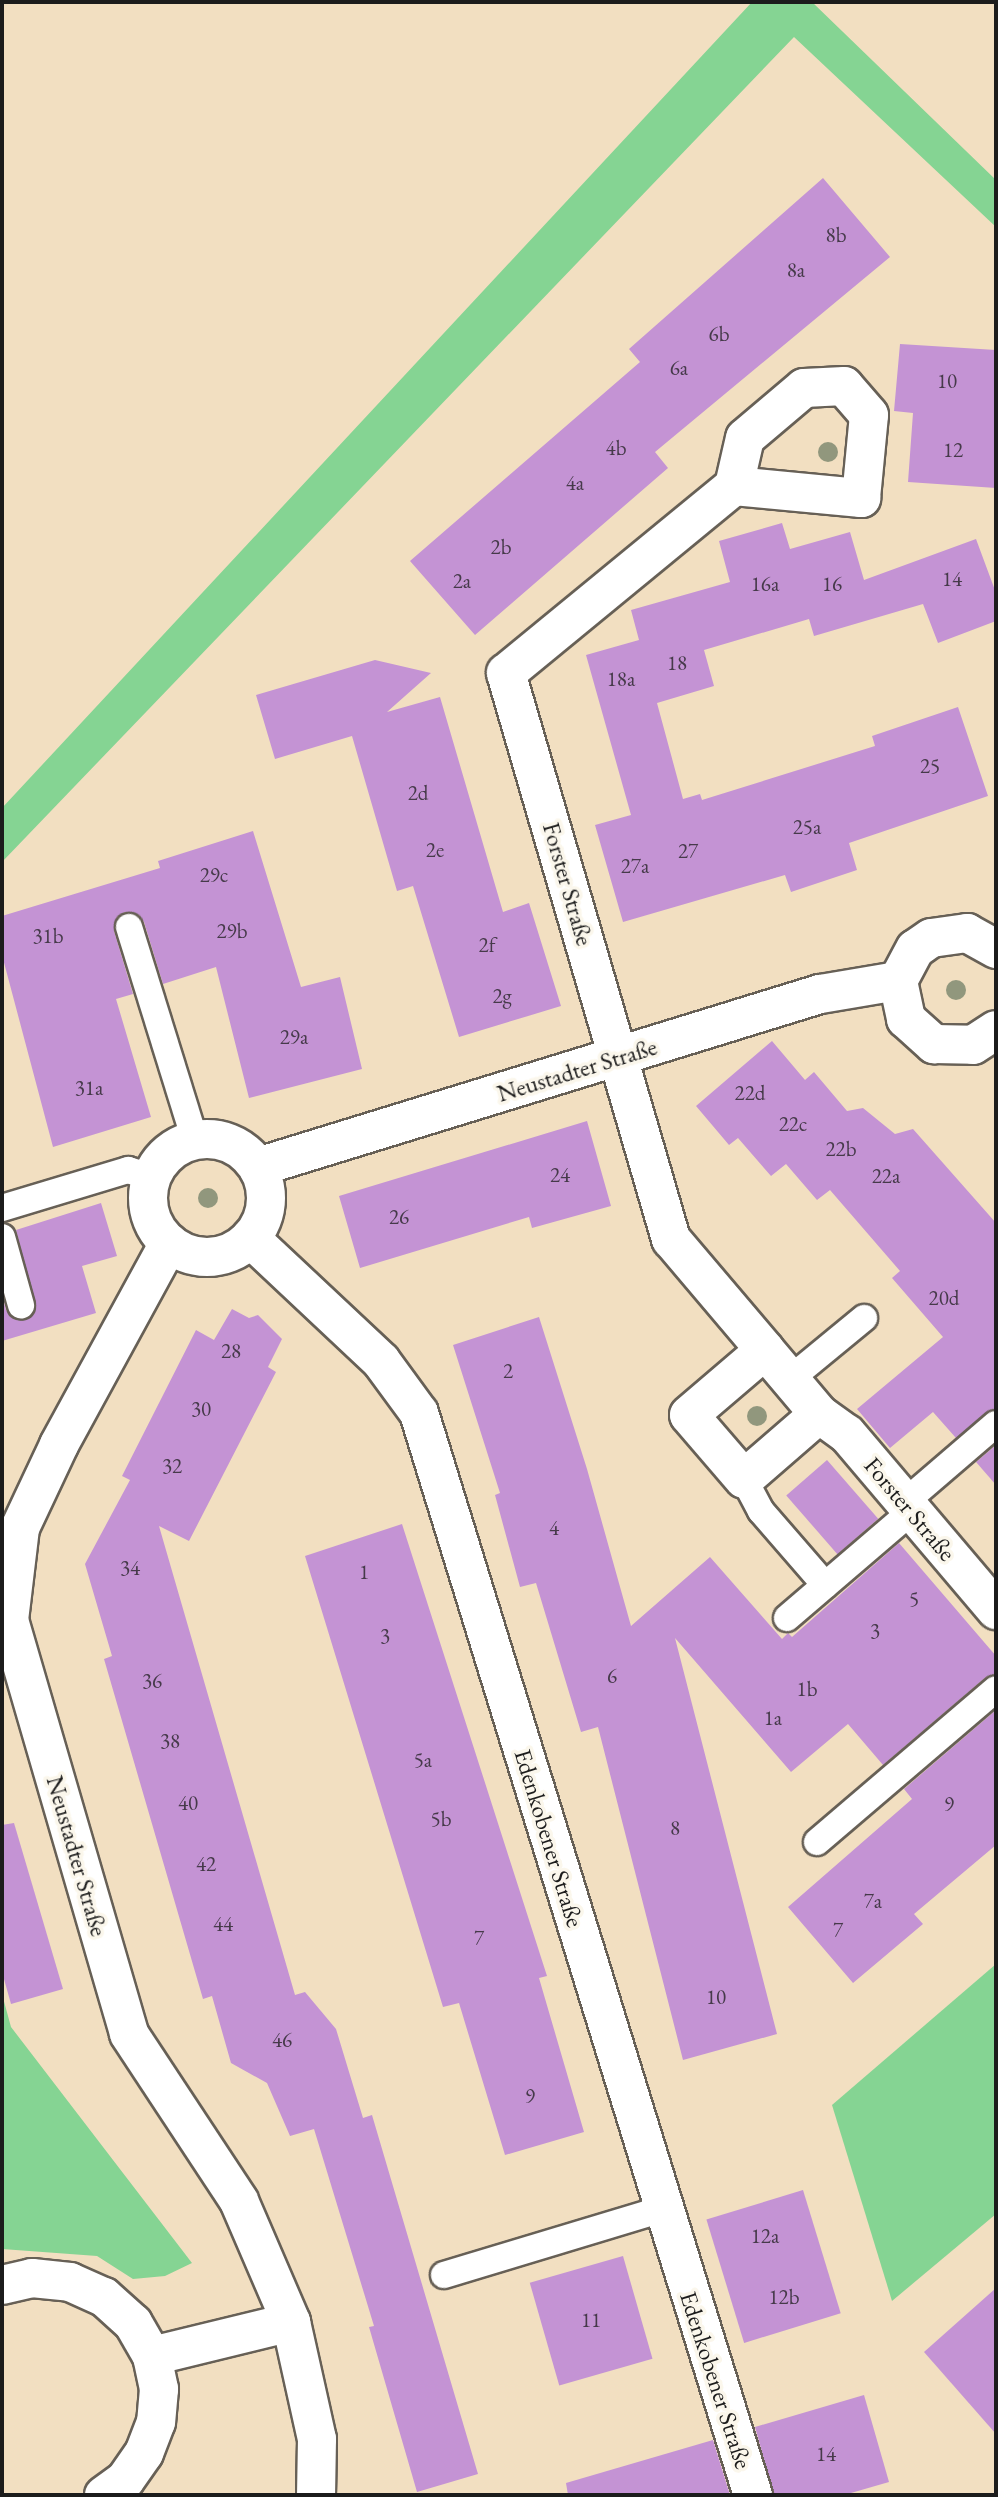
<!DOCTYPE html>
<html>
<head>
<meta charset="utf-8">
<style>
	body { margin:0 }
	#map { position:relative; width:998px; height:2497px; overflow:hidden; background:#f2dfc1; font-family:"EB Garamond",serif }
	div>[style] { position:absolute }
	.green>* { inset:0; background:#85d493 }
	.building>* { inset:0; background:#c493d4; transform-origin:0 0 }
	.roads { filter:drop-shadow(2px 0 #676056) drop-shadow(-2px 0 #676056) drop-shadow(0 2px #676056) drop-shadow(0 -2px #676056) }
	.service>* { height:26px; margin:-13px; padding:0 13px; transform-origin:13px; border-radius:13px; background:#fff }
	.minor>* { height:38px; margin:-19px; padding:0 19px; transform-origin:19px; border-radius:19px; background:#fff }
	.minor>.ring { margin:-19px; padding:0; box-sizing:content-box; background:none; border:38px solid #fff; border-radius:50% }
	.secondary>* { height:38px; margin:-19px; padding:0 19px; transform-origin:19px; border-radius:19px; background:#fff }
	.trees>* { width:20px; height:20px; margin:-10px; border-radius:50%; background:#91977d }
	span { translate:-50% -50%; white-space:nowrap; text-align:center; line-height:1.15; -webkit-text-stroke:7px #fbf7ec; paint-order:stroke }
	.number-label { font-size:21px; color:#463a4a }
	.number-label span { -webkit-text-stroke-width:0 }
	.street-label { font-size:24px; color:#1c1c1c }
	.frame { position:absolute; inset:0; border:4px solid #1c1c1c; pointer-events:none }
</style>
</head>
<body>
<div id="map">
	<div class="green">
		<i style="clip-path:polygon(752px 2px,812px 2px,996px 180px,996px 227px,794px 37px,2px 862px,2px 808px)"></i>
		<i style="clip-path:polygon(996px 1964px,996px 2214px,892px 2301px,832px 2105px)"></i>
		<i style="clip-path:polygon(2px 1994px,11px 2027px,192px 2263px,165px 2276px,133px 2279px,97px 2256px,2px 2249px)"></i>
	</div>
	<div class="building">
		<i style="clip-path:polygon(823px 178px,890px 257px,655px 452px,668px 468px,475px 635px,410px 561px,640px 362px,629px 349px)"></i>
		<i style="clip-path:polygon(900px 344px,996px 350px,996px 488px,908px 482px,913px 413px,894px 411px)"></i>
		<i style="clip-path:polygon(782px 523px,790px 549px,850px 532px,864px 580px,976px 539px,996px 593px,996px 621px,938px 643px,923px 604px,814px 636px,809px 619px,704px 650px,714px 686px,657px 703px,683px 799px,700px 794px,702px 800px,875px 746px,872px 736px,958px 707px,988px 796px,849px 843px,857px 870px,791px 892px,785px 875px,623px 922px,595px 825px,631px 815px,586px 655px,639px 640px,631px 610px,730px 582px,719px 541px)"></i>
		<i style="clip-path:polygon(375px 660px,431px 673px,387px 712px,440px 697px,503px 912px,529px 903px,561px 1006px,459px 1037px,413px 886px,397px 891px,352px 736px,275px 759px,256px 695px)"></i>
		<i style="clip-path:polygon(253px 831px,301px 987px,340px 977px,362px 1069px,249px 1098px,216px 967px,163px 984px,144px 922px,139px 915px,125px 912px,117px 917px,114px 931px,133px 994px,116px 999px,151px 1117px,53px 1147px,2px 955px,2px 916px,160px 868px,158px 861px)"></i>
		<i style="clip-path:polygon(772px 1041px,805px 1080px,814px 1072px,847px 1111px,863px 1108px,895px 1134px,913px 1129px,996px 1223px,996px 1409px,956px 1438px,933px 1412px,890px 1448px,857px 1409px,943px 1337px,892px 1278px,900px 1271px,830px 1190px,817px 1200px,786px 1164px,771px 1176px,738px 1138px,729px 1145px,696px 1106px)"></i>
		<i style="clip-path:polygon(587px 1121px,611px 1206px,532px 1228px,529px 1217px,360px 1268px,339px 1196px)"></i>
		<i style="clip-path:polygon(101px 1203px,117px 1256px,82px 1266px,96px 1313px,2px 1341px,2px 1295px,6px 1310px,16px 1320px,26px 1320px,36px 1308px,16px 1230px)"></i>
		<i style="clip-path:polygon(232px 1309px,249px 1318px,258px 1315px,282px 1339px,268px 1367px,276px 1372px,189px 1541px,159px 1526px,295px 1995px,305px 1992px,336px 2029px,363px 2118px,372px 2115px,478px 2474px,417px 2492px,369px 2327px,374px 2326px,314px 2129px,290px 2136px,267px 2083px,231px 2063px,212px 1996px,203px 1999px,104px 1659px,112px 1656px,85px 1564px,130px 1480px,122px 1476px,196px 1330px,214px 1340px)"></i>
		<i style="clip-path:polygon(539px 1317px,587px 1469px,631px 1626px,710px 1557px,782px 1639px,788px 1633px,792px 1637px,899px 1543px,996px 1656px,996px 1674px,986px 1677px,883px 1765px,848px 1724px,791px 1772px,675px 1638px,777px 2034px,683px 2060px,598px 1727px,581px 1732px,536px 1583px,520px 1587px,495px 1495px,500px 1493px,453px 1345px)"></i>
		<i style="clip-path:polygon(996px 1445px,996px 1485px,976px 1462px)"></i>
		<i style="left:827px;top:1460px;width:78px;height:54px;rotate:49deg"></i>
		<i style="clip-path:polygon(402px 1524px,547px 1976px,539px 1978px,584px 2132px,505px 2155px,459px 2003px,443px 2007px,305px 1556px)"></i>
		<i style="clip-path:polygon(996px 1710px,996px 1845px,914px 1914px,923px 1924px,853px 1983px,788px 1907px,912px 1799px,904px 1789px)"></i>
		<i style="clip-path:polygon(14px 1823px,63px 1989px,11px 2004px,2px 1972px,2px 1825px)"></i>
		<i style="left:803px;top:2190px;width:129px;height:101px;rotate:73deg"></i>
		<i style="left:623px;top:2256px;width:107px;height:97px;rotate:74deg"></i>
		<i style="clip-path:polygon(996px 2288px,996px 2434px,924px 2352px)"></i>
		<i style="clip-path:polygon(864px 2395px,889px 2482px,844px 2495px,774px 2495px,755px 2427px)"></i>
		<i style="clip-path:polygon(713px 2440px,730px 2495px,568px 2495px,566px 2483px)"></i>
	</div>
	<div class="roads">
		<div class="service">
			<i style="left:129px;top:927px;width:223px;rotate:72.8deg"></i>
			<i style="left:2px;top:1208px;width:132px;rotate:-16.8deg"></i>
			<i style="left:128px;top:1170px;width:24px;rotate:17deg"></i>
			<i style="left:2px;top:1237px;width:71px;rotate:74.4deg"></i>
			<i style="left:790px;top:1379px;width:96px;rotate:-39.5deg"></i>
			<i style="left:744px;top:1479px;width:36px;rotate:62deg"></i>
			<i style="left:761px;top:1511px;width:98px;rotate:49.1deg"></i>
			<i style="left:904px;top:1503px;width:121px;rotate:-40.7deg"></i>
			<i style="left:787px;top:1618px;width:165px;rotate:-40.6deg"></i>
			<i style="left:817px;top:1842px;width:235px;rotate:-40.5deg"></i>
			<i style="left:444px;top:2275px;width:228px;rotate:-16.8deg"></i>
		</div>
		<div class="minor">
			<i style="left:734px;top:486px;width:128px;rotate:5.4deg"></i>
			<i style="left:861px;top:498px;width:83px;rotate:-84.5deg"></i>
			<i style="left:869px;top:415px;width:38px;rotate:-131deg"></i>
			<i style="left:844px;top:386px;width:40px;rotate:177.1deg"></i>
			<i style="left:804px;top:388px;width:77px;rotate:139.7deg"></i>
			<i style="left:745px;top:438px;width:49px;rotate:102.9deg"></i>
			<i style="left:734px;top:486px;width:295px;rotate:140.6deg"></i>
			<i style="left:506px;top:673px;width:590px;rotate:73.75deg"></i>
			<i style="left:671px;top:1239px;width:145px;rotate:49.7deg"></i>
			<i style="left:765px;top:1350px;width:84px;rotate:49.8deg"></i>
			<i style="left:819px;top:1414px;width:99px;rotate:139.1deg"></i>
			<i style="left:744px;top:1479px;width:84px;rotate:-130.7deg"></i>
			<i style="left:689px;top:1415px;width:100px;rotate:-40.5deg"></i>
			<i style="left:996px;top:949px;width:33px;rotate:-151deg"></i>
			<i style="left:967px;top:933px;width:36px;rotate:172deg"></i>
			<i style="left:931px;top:938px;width:19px;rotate:145deg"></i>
			<i style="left:915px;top:949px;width:36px;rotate:118deg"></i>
			<i style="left:898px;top:981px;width:39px;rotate:78deg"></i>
			<i style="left:906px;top:1019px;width:38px;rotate:42deg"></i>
			<i style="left:934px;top:1044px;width:39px;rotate:1deg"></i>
			<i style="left:973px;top:1045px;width:27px;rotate:-33deg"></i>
			<i class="ring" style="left:148px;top:1139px;width:80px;height:80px"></i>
			<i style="left:258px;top:1167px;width:588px;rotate:-17.11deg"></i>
			<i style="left:820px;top:994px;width:79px;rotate:-9.5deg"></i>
			<i style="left:250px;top:1238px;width:180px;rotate:43.2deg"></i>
			<i style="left:381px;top:1361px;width:64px;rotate:53.8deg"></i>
			<i style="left:419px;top:1413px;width:1132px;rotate:72.85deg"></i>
			<i style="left:169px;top:1243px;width:230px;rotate:118.6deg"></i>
			<i style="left:59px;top:1445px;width:92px;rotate:115.2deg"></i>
			<i style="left:20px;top:1528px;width:93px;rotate:96.8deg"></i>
			<i style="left:9px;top:1620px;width:431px;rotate:73.8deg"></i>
			<i style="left:129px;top:2034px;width:200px;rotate:56.6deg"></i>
			<i style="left:239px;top:2201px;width:132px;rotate:66.7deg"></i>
			<i style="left:291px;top:2322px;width:120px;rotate:77.5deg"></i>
			<i style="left:317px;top:2439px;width:56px;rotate:91deg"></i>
			<i style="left:819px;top:1414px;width:34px;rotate:36deg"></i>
			<i style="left:847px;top:1434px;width:231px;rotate:49.7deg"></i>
			<i style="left:152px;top:2356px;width:143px;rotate:-13.7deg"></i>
		</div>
		<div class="secondary">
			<i style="left:2px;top:2285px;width:31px;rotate:-13deg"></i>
			<i style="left:32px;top:2278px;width:38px;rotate:6deg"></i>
			<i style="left:70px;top:2282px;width:37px;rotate:24deg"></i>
			<i style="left:104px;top:2297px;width:39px;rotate:42deg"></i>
			<i style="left:133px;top:2323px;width:38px;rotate:60deg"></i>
			<i style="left:152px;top:2356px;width:34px;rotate:78deg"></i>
			<i style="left:159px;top:2389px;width:33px;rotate:95deg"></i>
			<i style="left:156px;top:2422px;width:33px;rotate:111deg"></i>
			<i style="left:144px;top:2453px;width:33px;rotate:125deg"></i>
			<i style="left:125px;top:2480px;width:26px;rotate:144deg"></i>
		</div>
	</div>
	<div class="trees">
		<i style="left:828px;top:452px"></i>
		<i style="left:956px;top:990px"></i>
		<i style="left:208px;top:1198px"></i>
		<i style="left:757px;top:1416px"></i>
	</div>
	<div class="number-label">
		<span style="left:836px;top:235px">8b</span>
		<span style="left:796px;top:270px">8a</span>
		<span style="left:719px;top:334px">6b</span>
		<span style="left:679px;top:368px">6a</span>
		<span style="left:947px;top:381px">10</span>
		<span style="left:616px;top:448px">4b</span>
		<span style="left:953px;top:450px">12</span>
		<span style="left:575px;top:483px">4a</span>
		<span style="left:501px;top:547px">2b</span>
		<span style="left:952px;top:579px">14</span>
		<span style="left:462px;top:581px">2a</span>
		<span style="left:765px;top:584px">16a</span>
		<span style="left:832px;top:584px">16</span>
		<span style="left:677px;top:663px">18</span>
		<span style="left:621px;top:679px">18a</span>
		<span style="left:930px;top:766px">25</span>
		<span style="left:418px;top:793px">2d</span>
		<span style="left:807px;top:827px">25a</span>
		<span style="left:435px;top:850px">2e</span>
		<span style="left:688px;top:851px">27</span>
		<span style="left:635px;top:866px">27a</span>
		<span style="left:214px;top:875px">29c</span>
		<span style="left:232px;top:931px">29b</span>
		<span style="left:48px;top:936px">31b</span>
		<span style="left:487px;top:945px">2f</span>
		<span style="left:502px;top:996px">2g</span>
		<span style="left:294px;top:1037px">29a</span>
		<span style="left:89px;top:1088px">31a</span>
		<span style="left:750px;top:1093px">22d</span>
		<span style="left:793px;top:1124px">22c</span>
		<span style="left:841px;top:1149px">22b</span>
		<span style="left:560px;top:1175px">24</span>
		<span style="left:886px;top:1176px">22a</span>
		<span style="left:399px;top:1217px">26</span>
		<span style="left:944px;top:1298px">20d</span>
		<span style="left:231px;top:1351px">28</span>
		<span style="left:508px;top:1371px">2</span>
		<span style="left:201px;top:1409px">30</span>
		<span style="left:172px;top:1466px">32</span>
		<span style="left:554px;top:1528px">4</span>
		<span style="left:130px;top:1568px">34</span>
		<span style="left:364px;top:1572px">1</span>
		<span style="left:914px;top:1599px">5</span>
		<span style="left:875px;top:1631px">3</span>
		<span style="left:385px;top:1636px">3</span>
		<span style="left:612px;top:1676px">6</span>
		<span style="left:152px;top:1681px">36</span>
		<span style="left:807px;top:1689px">1b</span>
		<span style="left:773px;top:1718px">1a</span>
		<span style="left:170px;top:1741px">38</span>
		<span style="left:423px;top:1760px">5a</span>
		<span style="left:188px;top:1803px">40</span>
		<span style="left:949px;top:1804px">9</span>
		<span style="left:441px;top:1819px">5b</span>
		<span style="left:675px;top:1828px">8</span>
		<span style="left:206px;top:1864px">42</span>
		<span style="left:873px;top:1901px">7a</span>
		<span style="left:223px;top:1924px">44</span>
		<span style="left:838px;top:1930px">7</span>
		<span style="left:479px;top:1938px">7</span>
		<span style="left:716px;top:1997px">10</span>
		<span style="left:282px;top:2040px">46</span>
		<span style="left:530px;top:2096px">9</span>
		<span style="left:765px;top:2236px">12a</span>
		<span style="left:784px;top:2297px">12b</span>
		<span style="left:591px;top:2320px">11</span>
		<span style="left:826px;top:2454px">14</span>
	</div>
	<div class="street-label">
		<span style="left:568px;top:884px;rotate:74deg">Forster Straße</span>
		<span style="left:577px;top:1070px;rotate:-17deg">Neustadter Straße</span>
		<span style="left:910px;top:1509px;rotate:50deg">Forster Straße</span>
		<span style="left:549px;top:1838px;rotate:73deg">Edenkobener Straße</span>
		<span style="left:77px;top:1856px;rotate:74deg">Neustadter Straße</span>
		<span style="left:716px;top:2380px;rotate:72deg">Edenkobener Straße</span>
	</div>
	<div class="frame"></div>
</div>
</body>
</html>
